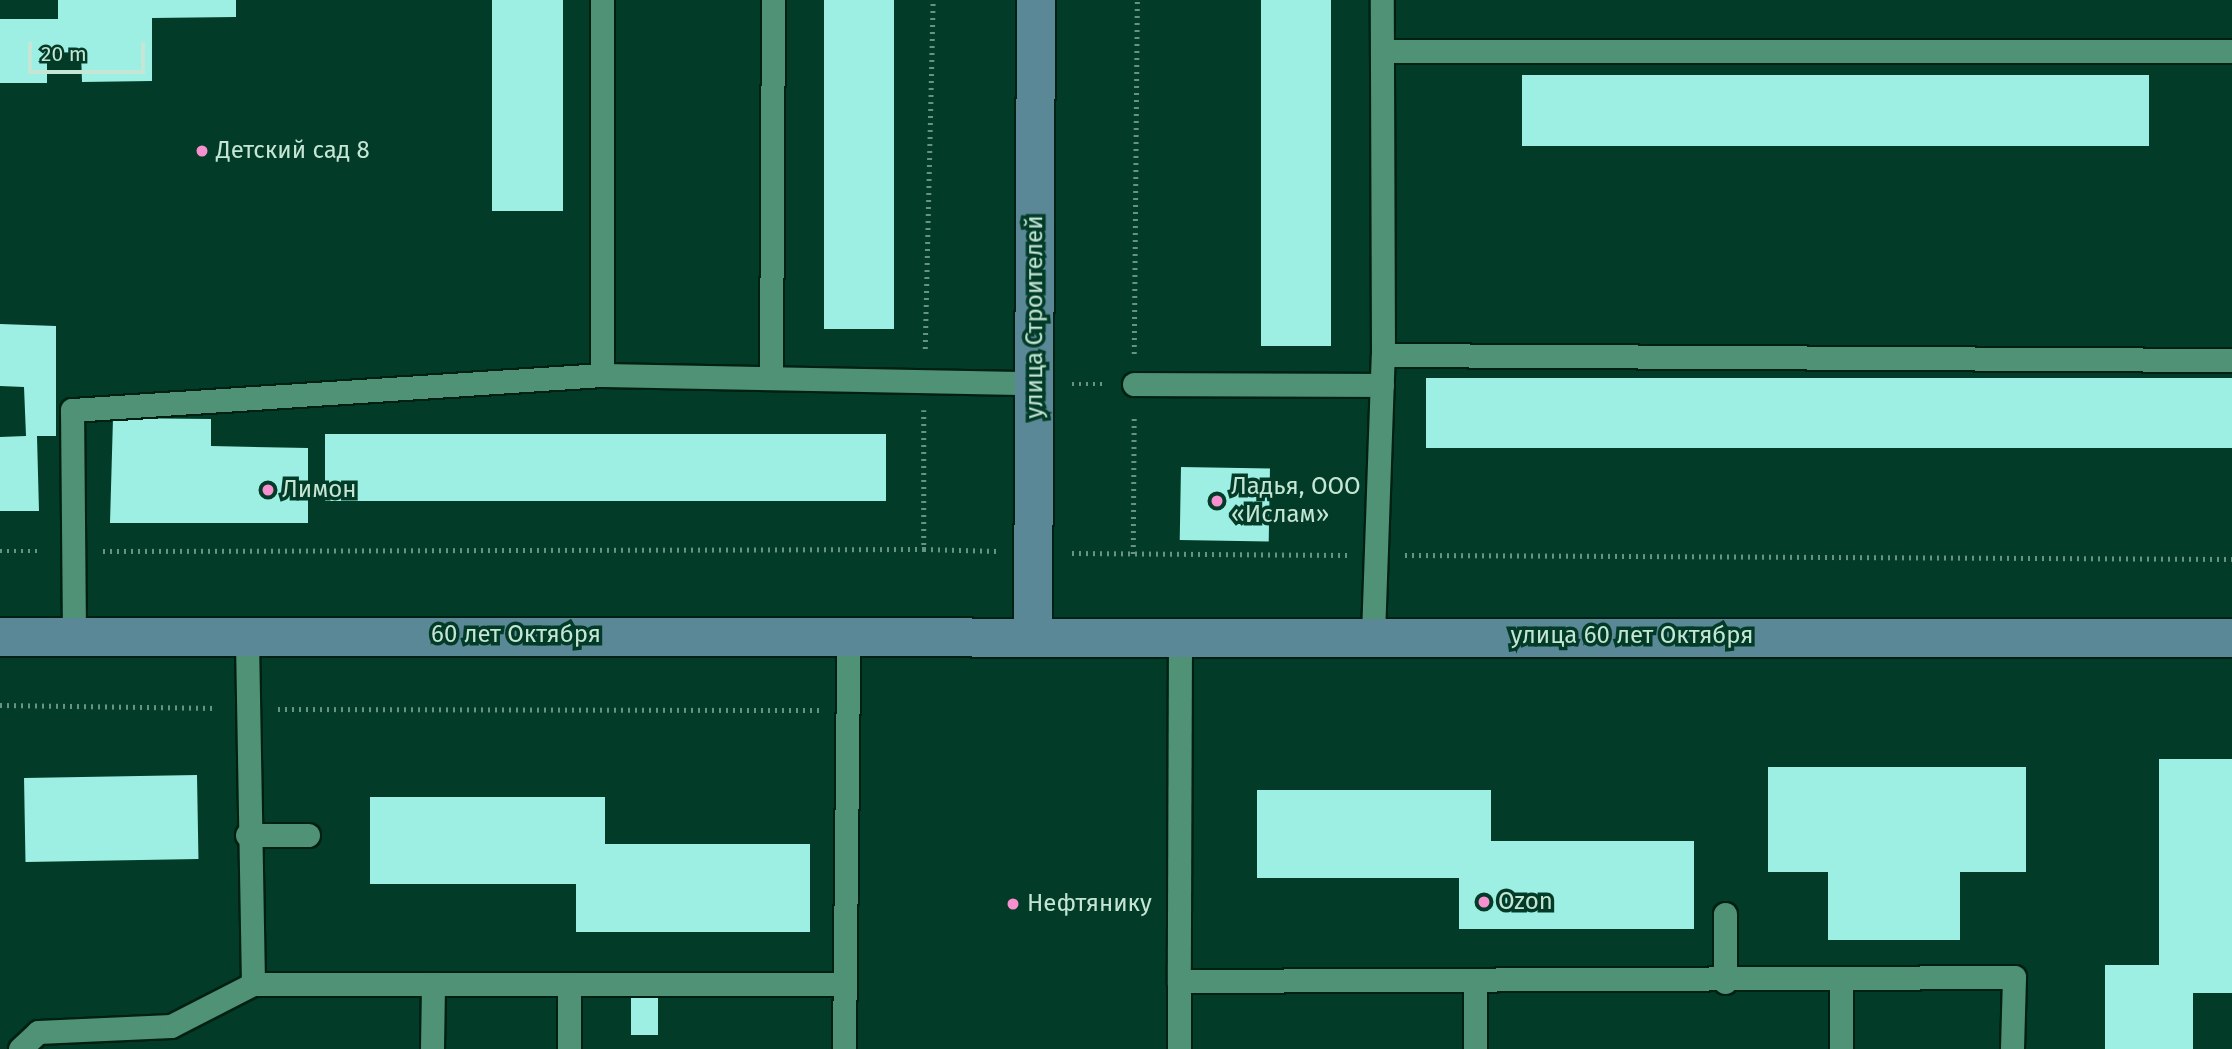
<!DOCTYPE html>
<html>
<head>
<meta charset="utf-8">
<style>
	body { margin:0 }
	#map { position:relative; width:2232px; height:1049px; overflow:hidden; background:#023c28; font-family:"Fira Sans",sans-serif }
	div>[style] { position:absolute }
	.building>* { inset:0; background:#9cefe2; transform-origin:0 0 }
	.path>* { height:4.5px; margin-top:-2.25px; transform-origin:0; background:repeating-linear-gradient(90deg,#669481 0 2px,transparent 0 7px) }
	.roads { filter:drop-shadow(2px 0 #002013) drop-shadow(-2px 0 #002013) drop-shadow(0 2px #002013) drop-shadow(0 -2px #002013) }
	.service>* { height:23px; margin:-11.5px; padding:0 11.5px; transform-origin:11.5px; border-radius:11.5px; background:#4f9275 }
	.secondary>* { height:38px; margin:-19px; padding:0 19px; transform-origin:19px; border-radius:19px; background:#5b8896 }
	.dots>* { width:19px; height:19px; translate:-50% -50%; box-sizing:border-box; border:4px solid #023c28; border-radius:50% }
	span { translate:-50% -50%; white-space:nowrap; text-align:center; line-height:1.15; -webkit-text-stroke:7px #023c28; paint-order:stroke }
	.poi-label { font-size:24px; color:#c5e6d5 }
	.left { translate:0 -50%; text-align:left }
	.street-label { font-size:24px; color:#c5e6d5 }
	.scale { position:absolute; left:28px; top:42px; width:117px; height:32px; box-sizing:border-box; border:4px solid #c5e6d5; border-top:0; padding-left:9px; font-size:21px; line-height:24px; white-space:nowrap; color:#c5e6d5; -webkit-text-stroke:5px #023c28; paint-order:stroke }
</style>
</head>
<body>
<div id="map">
	<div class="building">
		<i style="clip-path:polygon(58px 0,236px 0,236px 17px,152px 18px,152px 81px,82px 82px,81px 52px,47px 53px,47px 83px,0 83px,0 19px,58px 19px)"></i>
		<i style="left:492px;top:0;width:71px;height:211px"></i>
		<i style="left:824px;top:0;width:70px;height:329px"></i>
		<i style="left:1261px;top:0;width:70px;height:346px"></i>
		<i style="left:1522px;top:75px;width:627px;height:71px"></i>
		<i style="clip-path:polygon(0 324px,56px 326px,56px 436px,37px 436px,39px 511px,0 511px,0 437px,26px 436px,24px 387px,0 386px)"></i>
		<i style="left:1426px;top:378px;width:806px;height:70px"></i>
		<i style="clip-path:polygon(113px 418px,211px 419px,211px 446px,308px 448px,308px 523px,110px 523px)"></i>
		<i style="left:325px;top:434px;width:561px;height:67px"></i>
		<i style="left:1181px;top:467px;width:89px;height:73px;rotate:1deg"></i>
		<i style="clip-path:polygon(2159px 759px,2232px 759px,2232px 993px,2193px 993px,2193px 1049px,2105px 1049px,2105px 965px,2159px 965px)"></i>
		<i style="clip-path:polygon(1768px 767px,2026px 767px,2026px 872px,1960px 872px,1960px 940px,1828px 940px,1828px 872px,1768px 872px)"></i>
		<i style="left:197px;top:775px;width:84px;height:173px;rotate:89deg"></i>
		<i style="clip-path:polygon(1257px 790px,1491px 790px,1491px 841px,1694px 841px,1694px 929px,1459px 929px,1459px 878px,1257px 878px)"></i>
		<i style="clip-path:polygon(370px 797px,605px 797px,605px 844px,810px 844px,810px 932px,576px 932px,576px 884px,370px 884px)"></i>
		<i style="left:631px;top:997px;width:27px;height:38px"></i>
	</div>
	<div class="path">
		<i style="left:925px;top:349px;width:349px;rotate:-88.7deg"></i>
		<i style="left:1134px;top:354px;width:354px;rotate:-89.5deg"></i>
		<i style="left:1072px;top:384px;width:33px"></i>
		<i style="left:924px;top:410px;width:139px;rotate:90deg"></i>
		<i style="left:924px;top:549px;width:73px;rotate:1.6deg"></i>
		<i style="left:0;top:551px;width:41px"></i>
		<i style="left:103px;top:551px;width:821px;rotate:-0.14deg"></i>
		<i style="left:1072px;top:553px;width:275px;rotate:0.4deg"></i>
		<i style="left:1133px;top:554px;width:139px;rotate:-89.6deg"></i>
		<i style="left:1405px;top:555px;width:827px;rotate:0.28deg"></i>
		<i style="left:0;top:705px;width:217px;rotate:0.8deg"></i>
		<i style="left:278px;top:709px;width:541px;rotate:0.11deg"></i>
	</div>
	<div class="roads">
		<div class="service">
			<i style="left:1383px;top:51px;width:849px"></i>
			<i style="left:1383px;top:355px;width:849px;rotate:0.34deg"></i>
			<i style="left:602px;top:375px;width:375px;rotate:-90deg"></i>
			<i style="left:771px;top:376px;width:376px;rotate:-89.7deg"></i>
			<i style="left:1134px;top:384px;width:248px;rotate:0.2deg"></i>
			<i style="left:1180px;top:635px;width:346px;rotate:90.2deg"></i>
			<i style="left:1179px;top:981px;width:835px;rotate:-0.27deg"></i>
			<i style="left:2014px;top:977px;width:72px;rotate:91.6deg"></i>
			<i style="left:1373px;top:635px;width:280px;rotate:-88deg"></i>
			<i style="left:1383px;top:355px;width:355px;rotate:-90.2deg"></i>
			<i style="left:74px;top:636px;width:226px;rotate:-90.5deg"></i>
			<i style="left:72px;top:410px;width:531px;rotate:-3.78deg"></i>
			<i style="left:602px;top:375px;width:432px;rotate:1.1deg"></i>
			<i style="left:247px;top:835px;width:61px"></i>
			<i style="left:1725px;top:914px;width:68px;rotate:90deg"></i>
			<i style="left:1475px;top:980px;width:69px;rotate:90deg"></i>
			<i style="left:253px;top:984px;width:592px"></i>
			<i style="left:20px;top:1049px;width:25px;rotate:-43deg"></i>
			<i style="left:38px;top:1032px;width:133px;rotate:-2.6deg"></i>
			<i style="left:171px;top:1026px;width:92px;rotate:-27.1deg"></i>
			<i style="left:253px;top:984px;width:349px;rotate:-91deg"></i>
			<i style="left:432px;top:1049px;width:64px;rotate:-89.1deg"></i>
			<i style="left:569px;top:1049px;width:64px;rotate:-90deg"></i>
			<i style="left:844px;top:1049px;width:414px;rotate:-89.4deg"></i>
			<i style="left:1179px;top:1049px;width:68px;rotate:-90deg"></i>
			<i style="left:1841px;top:1049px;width:71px;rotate:-90deg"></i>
		</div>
		<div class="secondary">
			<i style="left:1033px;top:634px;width:634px;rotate:-89.73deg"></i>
			<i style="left:0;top:637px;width:2232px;rotate:0.03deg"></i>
		</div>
	</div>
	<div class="dots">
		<i style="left:202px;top:151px;background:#f690cf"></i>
		<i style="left:268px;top:490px;background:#f690cf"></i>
		<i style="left:1217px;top:501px;background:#f690cf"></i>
		<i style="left:1484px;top:902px;background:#f690cf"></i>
		<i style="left:1013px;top:904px;background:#f690cf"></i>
	</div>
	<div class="poi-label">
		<span class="left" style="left:216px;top:151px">Детский сад 8</span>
		<span class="left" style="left:1231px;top:501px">Ладья, ООО<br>«Ислам»</span>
		<span class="left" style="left:282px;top:490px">Лимон</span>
		<span class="left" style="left:1498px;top:902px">Ozon</span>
		<span class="left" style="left:1027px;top:904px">Нефтянику</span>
	</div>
	<div class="street-label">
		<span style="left:1035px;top:317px;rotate:-90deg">улица Строителей</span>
		<span style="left:516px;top:635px">60 лет Октября</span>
		<span style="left:1632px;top:636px">улица 60 лет Октября</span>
	</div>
	<div class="scale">20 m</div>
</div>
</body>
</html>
